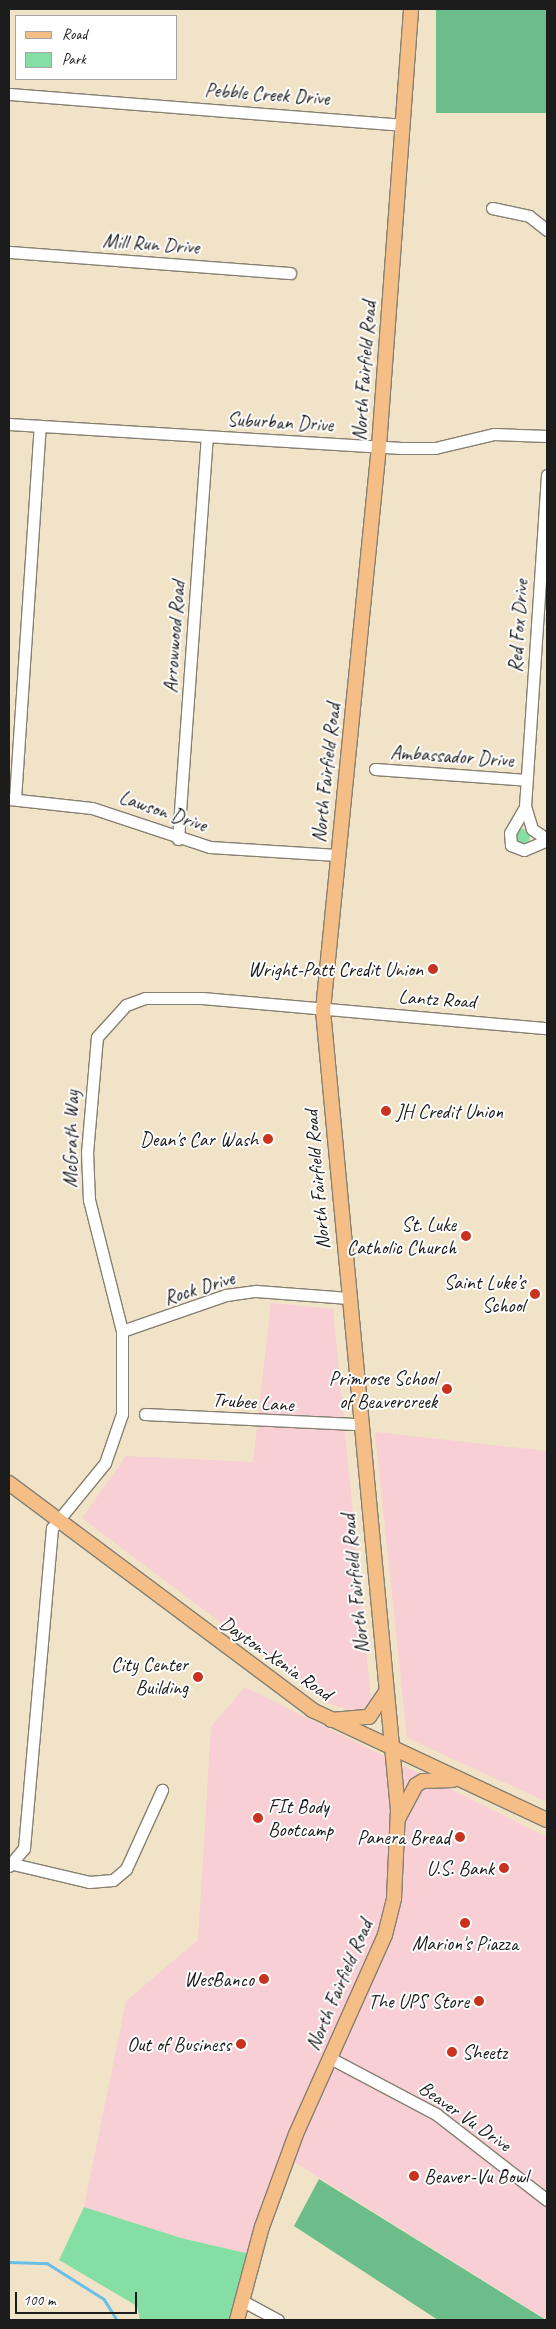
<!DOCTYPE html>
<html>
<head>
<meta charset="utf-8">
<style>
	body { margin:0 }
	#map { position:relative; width:556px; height:2329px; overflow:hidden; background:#f1e3c7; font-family:Caveat,sans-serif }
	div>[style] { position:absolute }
	.built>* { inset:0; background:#f7cfd4 }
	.green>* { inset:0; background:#85dea3 }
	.round { border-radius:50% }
	.forest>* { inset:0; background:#6cbd89; transform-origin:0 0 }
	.stream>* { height:2.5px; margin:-1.25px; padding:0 1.25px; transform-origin:1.25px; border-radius:1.25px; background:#6abfe7 }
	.roads { filter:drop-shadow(1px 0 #868072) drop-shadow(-1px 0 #868072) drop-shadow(0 1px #868072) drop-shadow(0 -1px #868072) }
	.minor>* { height:11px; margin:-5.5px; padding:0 5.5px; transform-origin:5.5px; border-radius:5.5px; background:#fff }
	.major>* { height:14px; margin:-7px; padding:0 7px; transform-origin:7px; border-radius:7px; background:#f6be87 }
	.dots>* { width:14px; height:14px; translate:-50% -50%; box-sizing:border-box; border:2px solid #fff; border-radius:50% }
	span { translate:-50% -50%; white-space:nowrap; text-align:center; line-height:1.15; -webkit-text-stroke:4px #fff; paint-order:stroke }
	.street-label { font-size:20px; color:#1c1c1c }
	.poi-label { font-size:20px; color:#1c1c1c }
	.right { translate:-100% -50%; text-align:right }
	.left { translate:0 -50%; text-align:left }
	.frame { position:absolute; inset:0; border:10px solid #1c1c1c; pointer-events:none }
	.legend { position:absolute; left:15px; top:15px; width:162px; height:65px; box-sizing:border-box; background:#fff; border:1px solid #a4a4a4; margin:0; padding:6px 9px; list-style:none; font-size:15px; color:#1c1c1c }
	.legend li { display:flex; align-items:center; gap:10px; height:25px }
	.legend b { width:25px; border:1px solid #a4a4a4 }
	.scale { position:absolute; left:15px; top:2292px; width:122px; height:22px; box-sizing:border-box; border:2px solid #1c1c1c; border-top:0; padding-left:6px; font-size:15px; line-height:18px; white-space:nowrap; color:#1c1c1c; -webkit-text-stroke:4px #fff; paint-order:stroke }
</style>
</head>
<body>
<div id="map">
	<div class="built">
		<i style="clip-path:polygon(271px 1303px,333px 1309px,371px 1700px,363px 1714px,327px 1703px,82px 1518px,126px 1456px,253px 1462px)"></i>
		<i style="clip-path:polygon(375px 1432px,547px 1451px,547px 1802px,407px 1738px)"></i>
		<i style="clip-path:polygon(245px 1687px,547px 1837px,547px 2320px,288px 2158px,254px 2255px,181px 2238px,84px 2207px,126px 2001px,198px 1940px,211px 1727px)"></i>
	</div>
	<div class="green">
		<i class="round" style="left:514px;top:829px;width:16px;height:16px"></i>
		<i style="clip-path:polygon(84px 2207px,181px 2238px,254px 2255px,237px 2320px,140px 2320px,137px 2306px,59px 2260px)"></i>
	</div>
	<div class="forest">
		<i style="left:436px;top:9px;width:111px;height:104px"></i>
		<i style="clip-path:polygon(319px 2179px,546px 2320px,438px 2320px,294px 2226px)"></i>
	</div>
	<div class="stream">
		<i style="left:9px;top:2262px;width:38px;rotate:2deg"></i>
		<i style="left:47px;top:2263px;width:67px;rotate:32.3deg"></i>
		<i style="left:104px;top:2299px;width:25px;rotate:58deg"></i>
	</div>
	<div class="roads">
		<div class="minor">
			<i style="left:9px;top:94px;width:394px;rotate:4.5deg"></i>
			<i style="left:492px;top:208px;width:38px;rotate:12deg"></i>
			<i style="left:529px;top:216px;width:23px;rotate:38deg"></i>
			<i style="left:9px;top:252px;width:282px;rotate:4.3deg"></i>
			<i style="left:9px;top:424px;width:393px;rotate:3.5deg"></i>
			<i style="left:401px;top:448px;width:34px"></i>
			<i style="left:435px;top:448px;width:61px;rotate:-13.3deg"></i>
			<i style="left:494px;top:434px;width:53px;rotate:2.2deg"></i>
			<i style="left:547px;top:475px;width:332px;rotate:93.8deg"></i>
			<i style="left:525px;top:806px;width:24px;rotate:73deg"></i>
			<i style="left:532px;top:829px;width:18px;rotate:34deg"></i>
			<i style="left:375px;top:769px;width:152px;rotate:4.1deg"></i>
			<i style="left:9px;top:799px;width:83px;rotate:6.2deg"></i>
			<i style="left:92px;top:808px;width:124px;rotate:18.3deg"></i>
			<i style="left:210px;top:847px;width:127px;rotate:3.6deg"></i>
			<i style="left:15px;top:799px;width:374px;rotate:-86.2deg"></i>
			<i style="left:525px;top:807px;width:30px;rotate:120deg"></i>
			<i style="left:510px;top:833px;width:12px;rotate:85deg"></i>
			<i style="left:511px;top:845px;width:14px;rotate:21deg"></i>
			<i style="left:524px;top:850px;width:25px;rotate:-23deg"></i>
			<i style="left:178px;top:839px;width:403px;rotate:-85.9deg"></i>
			<i style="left:122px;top:1331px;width:110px;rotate:-19.1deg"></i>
			<i style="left:226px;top:1295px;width:30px;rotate:-8deg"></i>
			<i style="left:256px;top:1291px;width:93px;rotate:4.3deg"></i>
			<i style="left:145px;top:1414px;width:215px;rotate:2.7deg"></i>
			<i style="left:13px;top:1864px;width:78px;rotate:13.3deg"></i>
			<i style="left:89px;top:1882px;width:24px;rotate:-5deg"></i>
			<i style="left:113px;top:1880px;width:17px;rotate:-40deg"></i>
			<i style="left:126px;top:1869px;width:87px;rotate:-65.5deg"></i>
			<i style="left:9px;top:1866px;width:23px;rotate:-50deg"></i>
			<i style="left:24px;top:1848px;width:321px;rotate:-85deg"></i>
			<i style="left:52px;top:1528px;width:84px;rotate:-50.8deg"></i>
			<i style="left:105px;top:1463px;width:52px;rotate:-70.9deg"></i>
			<i style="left:122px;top:1414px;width:83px;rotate:-90deg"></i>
			<i style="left:122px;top:1331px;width:135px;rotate:-104.1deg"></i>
			<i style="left:89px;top:1200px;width:47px;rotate:-92.4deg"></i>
			<i style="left:87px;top:1153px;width:116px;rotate:-85.1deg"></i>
			<i style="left:97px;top:1037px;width:43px;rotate:-47.8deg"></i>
			<i style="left:126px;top:1005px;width:20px;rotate:-20deg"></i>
			<i style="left:145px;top:998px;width:57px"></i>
			<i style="left:202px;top:998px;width:346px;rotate:5deg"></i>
			<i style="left:330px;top:2058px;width:120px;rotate:27.8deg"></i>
			<i style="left:436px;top:2114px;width:140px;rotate:37.8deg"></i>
			<i style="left:241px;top:2300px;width:42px;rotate:28.4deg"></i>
		</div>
		<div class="major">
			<i style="left:9px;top:1483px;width:379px;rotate:36.8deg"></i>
			<i style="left:312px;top:1710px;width:259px;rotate:25.1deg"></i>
			<i style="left:331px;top:1720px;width:38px;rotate:-5deg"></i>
			<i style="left:369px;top:1717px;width:30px;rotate:-56deg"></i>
			<i style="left:398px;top:1819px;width:38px;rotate:-62deg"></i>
			<i style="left:416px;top:1785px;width:8px;rotate:-30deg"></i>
			<i style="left:423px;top:1781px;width:30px;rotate:-2deg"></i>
			<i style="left:237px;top:2320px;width:96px;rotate:-75deg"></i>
			<i style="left:262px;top:2227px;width:99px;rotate:-69.9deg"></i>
			<i style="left:296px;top:2134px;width:218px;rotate:-65.9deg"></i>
			<i style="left:385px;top:1935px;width:38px;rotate:-76deg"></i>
			<i style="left:394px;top:1898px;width:88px;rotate:-87.4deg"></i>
			<i style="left:398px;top:1810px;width:804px;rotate:-95.36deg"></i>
			<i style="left:323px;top:1010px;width:567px;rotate:-84.33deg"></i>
			<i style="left:379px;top:446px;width:438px;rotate:-85.8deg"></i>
		</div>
	</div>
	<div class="dots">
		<i style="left:433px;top:969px;background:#c8321e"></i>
		<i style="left:386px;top:1111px;background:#c8321e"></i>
		<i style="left:268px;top:1139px;background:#c8321e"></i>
		<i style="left:466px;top:1236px;background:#c8321e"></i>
		<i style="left:535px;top:1294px;background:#c8321e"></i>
		<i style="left:447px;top:1389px;background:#c8321e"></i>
		<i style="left:198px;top:1677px;background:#c8321e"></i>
		<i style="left:258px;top:1818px;background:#c8321e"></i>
		<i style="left:460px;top:1837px;background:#c8321e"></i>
		<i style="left:504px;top:1868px;background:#c8321e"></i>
		<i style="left:465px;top:1923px;background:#c8321e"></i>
		<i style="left:264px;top:1979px;background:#c8321e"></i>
		<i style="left:479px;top:2001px;background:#c8321e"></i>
		<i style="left:241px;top:2044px;background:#c8321e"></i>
		<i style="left:452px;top:2052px;background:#c8321e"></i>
		<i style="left:414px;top:2176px;background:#c8321e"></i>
	</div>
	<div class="street-label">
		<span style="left:267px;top:94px;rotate:4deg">Pebble Creek Drive</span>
		<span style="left:151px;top:244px;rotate:4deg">Mill Run Drive</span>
		<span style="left:364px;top:371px;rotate:-86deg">North Fairfield Road</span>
		<span style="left:280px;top:422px;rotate:3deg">Suburban Drive</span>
		<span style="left:518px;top:626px;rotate:-86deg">Red Fox Drive</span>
		<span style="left:174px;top:637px;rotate:-86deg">Arrowwood Road</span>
		<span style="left:452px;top:756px;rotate:4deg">Ambassador Drive</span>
		<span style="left:326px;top:773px;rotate:-84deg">North Fairfield Road</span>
		<span style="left:163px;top:811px;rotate:19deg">Lawson Drive</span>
		<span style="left:437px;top:999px;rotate:4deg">Lantz Road</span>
		<span style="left:71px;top:1139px;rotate:-89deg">McGrath Way</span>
		<span style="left:317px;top:1180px;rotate:-95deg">North Fairfield Road</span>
		<span style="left:199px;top:1288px;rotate:-17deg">Rock Drive</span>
		<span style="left:253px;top:1402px;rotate:4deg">Trubee Lane</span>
		<span style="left:355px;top:1584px;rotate:-96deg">North Fairfield Road</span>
		<span style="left:276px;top:1658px;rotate:35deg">Dayton-Xenia Road</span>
		<span style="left:339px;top:1985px;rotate:-67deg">North Fairfield Road</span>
		<span style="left:465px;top:2116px;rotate:35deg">Beaver Vu Drive</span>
	</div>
	<div class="poi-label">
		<span class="right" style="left:423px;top:969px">Wright-Patt Credit Union</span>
		<span class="left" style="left:396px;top:1111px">JH Credit Union</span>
		<span class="right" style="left:258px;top:1139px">Dean's Car Wash</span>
		<span class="right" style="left:456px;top:1236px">St. Luke<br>Catholic Church</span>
		<span class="right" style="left:525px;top:1294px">Saint Luke’s<br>School</span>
		<span class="right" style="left:437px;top:1390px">Primrose School<br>of Beavercreek</span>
		<span class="right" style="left:188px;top:1676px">City Center<br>Building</span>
		<span class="left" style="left:268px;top:1818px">FIt Body<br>Bootcamp</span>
		<span class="right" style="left:450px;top:1837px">Panera Bread</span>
		<span class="right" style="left:494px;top:1868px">U.S. Bank</span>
		<span style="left:465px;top:1943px">Marion's Piazza</span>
		<span class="right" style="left:254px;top:1979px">WesBanco</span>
		<span class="right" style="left:469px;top:2001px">The UPS Store</span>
		<span class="right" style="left:231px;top:2044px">Out of Business</span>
		<span class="left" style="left:462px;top:2052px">Sheetz</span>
		<span class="left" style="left:424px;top:2176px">Beaver-Vu Bowl</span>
	</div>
	<div class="frame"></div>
	<ul class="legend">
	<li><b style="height:6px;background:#f6be87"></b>Road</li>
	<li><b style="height:14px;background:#85dea3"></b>Park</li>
	</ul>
	<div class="scale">100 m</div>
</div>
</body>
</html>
